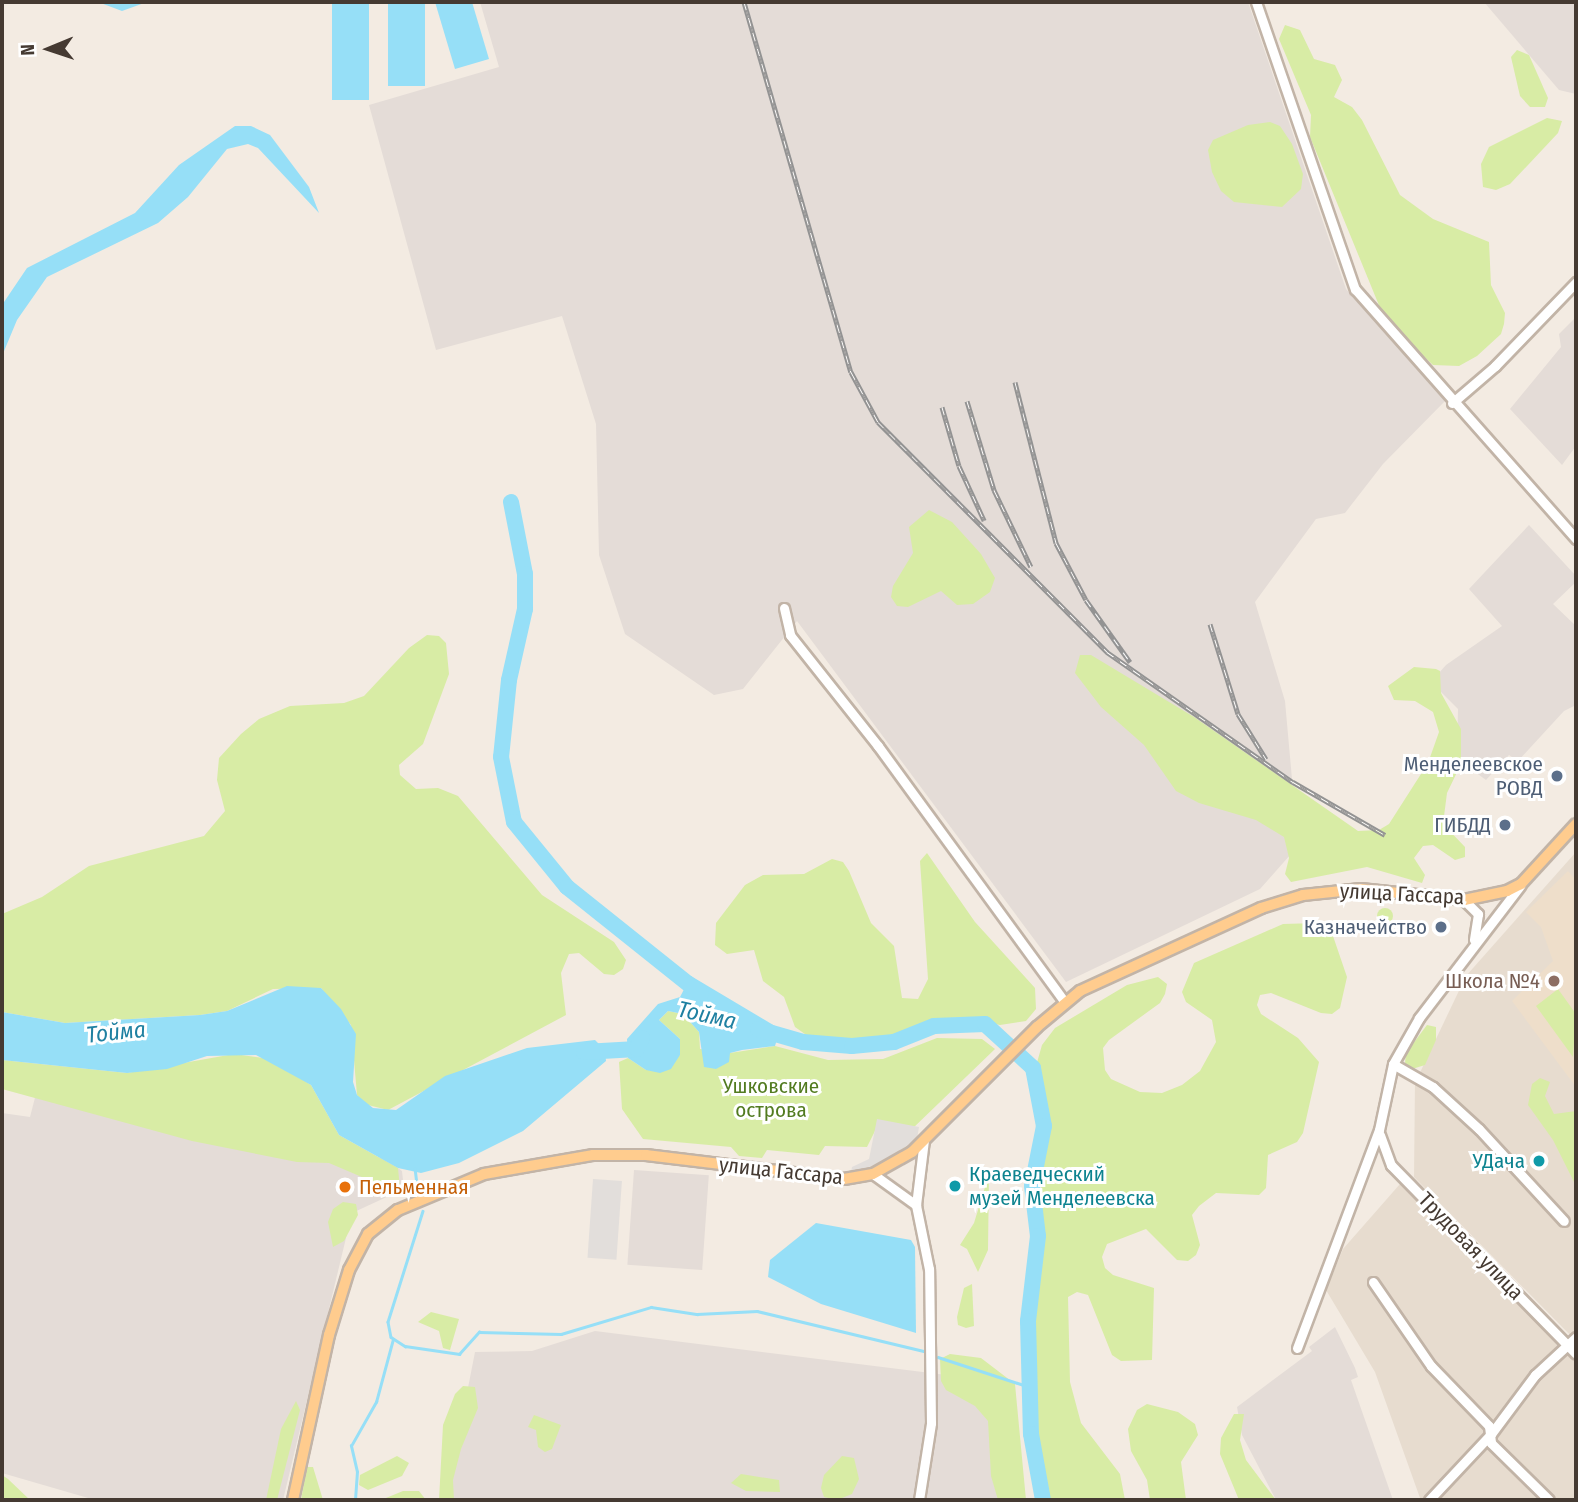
<!DOCTYPE html>
<html>
<head>
<meta charset="utf-8">
<style>
	body { margin:0 }
	#map { position:relative; width:1578px; height:1502px; overflow:hidden; background:#f3ebe2; font-family:"Fira Sans Condensed",sans-serif }
	div>[style] { position:absolute }
	.residential>* { inset:0; background:#e7dccf }
	.industrial>* { inset:0; background:#e4dcd7; transform-origin:0 0 }
	.education>* { inset:0; background:#eedeca }
	.green>* { inset:0; background:#d8eca5 }
	.round { border-radius:50% }
	.parking>* { inset:0; background:#e2dedb; transform-origin:0 0 }
	.water>* { inset:0; background:#96dff7; transform-origin:0 0 }
	.stream>* { height:2.5px; margin:-1.25px; padding:0 1.25px; transform-origin:1.25px; border-radius:1.25px; background:#96dff7 }
	.river>* { height:16px; margin:-8px; padding:0 8px; transform-origin:8px; border-radius:8px; background:#96dff7 }
	.roads { filter:drop-shadow(2px 0 #c2b4a7) drop-shadow(-2px 0 #c2b4a7) drop-shadow(0 2px #c2b4a7) drop-shadow(0 -2px #c2b4a7) }
	.minor>* { height:9px; margin:-4.5px; padding:0 4.5px; transform-origin:4.5px; border-radius:4.5px; background:#fff }
	.major>* { height:10px; margin:-5px; padding:0 5px; transform-origin:5px; border-radius:5px; background:#ffcc8e }
	.rail>* { height:5px; margin-top:-2.5px; transform-origin:0; background:repeating-linear-gradient(90deg,#fff 0 8px,#939393 0 16px); box-sizing:border-box; border-block:2px solid #939393 }
	.dots>* { width:19px; height:19px; translate:-50% -50%; box-sizing:border-box; border:4px solid #fff; border-radius:50% }
	span { translate:-50% -50%; white-space:nowrap; text-align:center; line-height:1.15; -webkit-text-stroke:6px #fff; paint-order:stroke }
	.service-label { font-size:21px; color:#4e5e75 }
	.right { translate:-100% -50%; text-align:right }
	.street-label { font-size:21px; color:#453a32 }
	.education-label { font-size:21px; color:#785e54 }
	.park-label { font-size:21px; color:#527b20 }
	.culture-label { font-size:21px; color:#0d838f }
	.left { translate:0 -50%; text-align:left }
	.food-label { font-size:21px; color:#c56008 }
	.water-label { font-size:23px; color:#1f80a1; font-style:italic }
	.frame { position:absolute; inset:0; border:4px solid #453a32; pointer-events:none }
	.north { position:absolute; left:14px; top:14px; width:70px; height:70px; -webkit-text-stroke:5px #fff; paint-order:stroke; rotate:268deg; font-size:19px; font-weight:700; line-height:28px; text-align:center; color:#453a32 }
	.north::after { content:''; display:block; margin:auto; width:24px; height:32px; background:#453a32; clip-path:polygon(50% 0,100% 100%,50% 72%,0 100%) }
</style>
</head>
<body>
<div id="map">
	<div class="residential">
		<i style="clip-path:polygon(1576px 852px,1576px 1341px,1414px 1177px,1415px 1083px,1466px 976px)"></i>
		<i style="clip-path:polygon(1400px 1184px,1576px 1358px,1576px 1500px,1420px 1498px,1375px 1372px,1326px 1290px,1343px 1249px)"></i>
	</div>
	<div class="industrial">
		<i style="clip-path:polygon(480px 2px,1248px 2px,1346px 289px,1447px 399px,1383px 464px,1345px 513px,1316px 519px,1255px 602px,1285px 701px,1298px 846px,1260px 889px,1066px 982px,797px 621px,743px 689px,714px 695px,625px 634px,599px 555px,596px 424px,562px 316px,436px 350px,369px 105px,499px 67px)"></i>
		<i style="clip-path:polygon(1484px 2px,1576px 2px,1576px 94px,1559px 90px)"></i>
		<i style="clip-path:polygon(1576px 317px,1576px 446px,1562px 465px,1510px 409px,1561px 347px,1559px 334px)"></i>
		<i style="clip-path:polygon(1529px 525px,1576px 576px,1576px 582px,1553px 604px,1576px 626px,1576px 705px,1564px 711px,1518px 761px,1509px 755px,1486px 780px,1457px 759px,1458px 709px,1431px 682px,1446px 665px,1502px 626px,1469px 589px)"></i>
		<i style="clip-path:polygon(38px 1086px,386px 1159px,402px 1171px,404px 1189px,352px 1213px,283px 1500px,95px 1500px,2px 1473px,2px 1113px,30px 1117px)"></i>
		<i style="left:634px;top:1170px;width:75px;height:95px;rotate:4deg"></i>
		<i style="clip-path:polygon(1335px 1327px,1355px 1368px,1358px 1377px,1351px 1380px,1393px 1500px,1276px 1500px,1242px 1435px,1237px 1407px,1312px 1351px,1309px 1347px)"></i>
		<i style="clip-path:polygon(595px 1331px,995px 1381px,1011px 1500px,446px 1500px,475px 1352px,532px 1351px)"></i>
	</div>
	<div class="education">
		<i style="clip-path:polygon(1568px 871px,1576px 880px,1576px 1087px,1512px 1001px,1553px 961px,1541px 927px,1526px 912px)"></i>
	</div>
	<div class="green">
		<i style="clip-path:polygon(1285px 25px,1300px 30px,1314px 59px,1335px 65px,1342px 80px,1334px 97px,1352px 107px,1362px 120px,1400px 195px,1433px 219px,1489px 242px,1491px 285px,1505px 313px,1504px 324px,1501px 334px,1477px 356px,1459px 366px,1433px 365px,1385px 320px,1310px 137px,1311px 115px,1279px 39px)"></i>
		<i style="clip-path:polygon(1517px 50px,1529px 55px,1548px 98px,1545px 107px,1530px 107px,1520px 96px,1511px 57px)"></i>
		<i style="clip-path:polygon(1547px 118px,1562px 121px,1558px 133px,1510px 184px,1496px 190px,1483px 187px,1481px 164px,1489px 147px)"></i>
		<i style="clip-path:polygon(1270px 122px,1280px 126px,1292px 144px,1303px 174px,1301px 189px,1282px 207px,1234px 202px,1221px 191px,1212px 172px,1208px 150px,1213px 140px,1248px 125px)"></i>
		<i style="clip-path:polygon(929px 510px,952px 522px,981px 554px,995px 578px,990px 592px,973px 604px,957px 605px,941px 591px,908px 607px,897px 606px,891px 597px,893px 586px,913px 553px,909px 527px)"></i>
		<i style="clip-path:polygon(427px 635px,439px 636px,446px 643px,449px 674px,423px 744px,399px 765px,400px 775px,416px 789px,438px 788px,458px 796px,542px 895px,614px 942px,626px 960px,623px 969px,614px 975px,604px 974px,579px 953px,569px 954px,561px 973px,566px 1015px,388px 1110px,364px 1104px,357px 1095px,351px 1025px,321px 988px,273px 989px,227px 1011px,200px 1015px,65px 1023px,2px 1012px,2px 914px,42px 897px,89px 866px,204px 836px,225px 811px,217px 780px,219px 758px,241px 734px,259px 719px,290px 706px,344px 703px,364px 696px,409px 648px)"></i>
		<i style="clip-path:polygon(1080px 655px,1091px 655px,1194px 717px,1358px 831px,1379px 830px,1389px 824px,1428px 763px,1439px 732px,1433px 712px,1415px 701px,1394px 700px,1388px 686px,1414px 667px,1436px 669px,1440px 671px,1441px 693px,1461px 729px,1461px 764px,1447px 793px,1443px 824px,1465px 847px,1465px 857px,1455px 860px,1433px 845px,1423px 846px,1414px 858px,1425px 875px,1422px 883px,1367px 867px,1291px 882px,1285px 874px,1289px 858px,1284px 837px,1256px 820px,1199px 803px,1176px 791px,1144px 745px,1101px 707px,1075px 673px)"></i>
		<i style="clip-path:polygon(927px 853px,975px 922px,1035px 988px,1036px 1009px,1026px 1021px,1000px 1025px,964px 1017px,939px 1019px,891px 1037px,828px 1043px,812px 1039px,795px 1027px,784px 997px,763px 981px,754px 950px,727px 954px,715px 945px,716px 923px,745px 885px,763px 875px,804px 874px,832px 859px,843px 862px,849px 871px,871px 923px,894px 946px,902px 998px,918px 999px,928px 979px,920px 861px)"></i>
		<i class="round" style="left:1377px;top:908px;width:16px;height:16px"></i>
		<i style="clip-path:polygon(1317px 923px,1333px 936px,1347px 977px,1340px 1008px,1332px 1014px,1321px 1013px,1271px 993px,1260px 995px,1257px 1005px,1261px 1014px,1298px 1038px,1319px 1062px,1303px 1133px,1297px 1142px,1268px 1155px,1266px 1188px,1259px 1195px,1216px 1193px,1199px 1206px,1192px 1215px,1200px 1245px,1196px 1255px,1188px 1261px,1177px 1260px,1146px 1229px,1107px 1244px,1102px 1257px,1105px 1268px,1113px 1275px,1154px 1288px,1152px 1360px,1121px 1361px,1112px 1355px,1088px 1295px,1077px 1292px,1068px 1297px,1070px 1382px,1081px 1423px,1120px 1474px,1125px 1500px,1048px 1500px,1042px 1486px,1029px 1342px,1032px 1298px,1042px 1262px,1041px 1162px,1049px 1131px,1048px 1108px,1036px 1066px,1042px 1045px,1055px 1028px,1127px 985px,1158px 977px,1167px 984px,1165px 994px,1160px 1003px,1109px 1040px,1103px 1048px,1105px 1070px,1111px 1079px,1140px 1092px,1162px 1093px,1182px 1085px,1200px 1071px,1216px 1042px,1212px 1020px,1186px 1002px,1182px 992px,1194px 963px,1283px 924px)"></i>
		<i style="clip-path:polygon(1558px 989px,1576px 1014px,1573px 1057px,1536px 1006px)"></i>
		<i style="clip-path:polygon(668px 1011px,683px 1014px,699px 1032px,700px 1049px,730px 1053px,775px 1046px,828px 1060px,883px 1059px,937px 1038px,982px 1039px,995px 1049px,911px 1130px,875px 1131px,867px 1147px,825px 1146px,819px 1155px,767px 1150px,762px 1158px,739px 1156px,731px 1147px,643px 1139px,622px 1109px,619px 1062px,628px 1058px,646px 1070px,680px 1055px,680px 1039px,659px 1020px)"></i>
		<i style="clip-path:polygon(1427px 1025px,1436px 1027px,1436px 1040px,1425px 1065px,1412px 1069px,1405px 1063px,1406px 1053px)"></i>
		<i style="clip-path:polygon(234px 1054px,271px 1059px,311px 1085px,339px 1135px,398px 1168px,400px 1188px,397px 1192px,329px 1163px,297px 1162px,192px 1141px,2px 1089px,2px 1060px,127px 1073px)"></i>
		<i style="clip-path:polygon(1540px 1078px,1550px 1082px,1545px 1096px,1554px 1114px,1576px 1111px,1576px 1186px,1553px 1140px,1528px 1105px,1532px 1084px)"></i>
		<i style="clip-path:polygon(989px 1174px,988px 1250px,978px 1272px,967px 1249px,960px 1245px,974px 1223px)"></i>
		<i style="clip-path:polygon(343px 1202px,356px 1204px,358px 1215px,344px 1241px,333px 1247px,328px 1222px,333px 1209px)"></i>
		<i style="clip-path:polygon(972px 1284px,974px 1326px,966px 1328px,958px 1325px,957px 1317px,964px 1288px)"></i>
		<i style="clip-path:polygon(431px 1312px,459px 1319px,450px 1350px,443px 1348px,439px 1331px,418px 1322px)"></i>
		<i style="clip-path:polygon(950px 1354px,981px 1358px,1015px 1384px,1026px 1500px,998px 1500px,991px 1476px,988px 1421px,975px 1406px,946px 1390px,941px 1381px,940px 1359px)"></i>
		<i style="clip-path:polygon(463px 1386px,475px 1387px,478px 1408px,461px 1449px,453px 1480px,454px 1500px,439px 1500px,443px 1425px,455px 1394px)"></i>
		<i style="clip-path:polygon(296px 1401px,300px 1410px,277px 1500px,266px 1500px,281px 1429px)"></i>
		<i style="clip-path:polygon(1147px 1404px,1178px 1412px,1195px 1424px,1198px 1435px,1181px 1462px,1186px 1500px,1150px 1500px,1147px 1480px,1131px 1451px,1128px 1429px,1137px 1410px)"></i>
		<i style="clip-path:polygon(1234px 1414px,1244px 1414px,1240px 1440px,1246px 1460px,1276px 1500px,1239px 1500px,1220px 1454px,1221px 1438px)"></i>
		<i style="clip-path:polygon(534px 1415px,561px 1425px,552px 1449px,545px 1452px,538px 1447px,536px 1430px,528px 1427px)"></i>
		<i style="clip-path:polygon(397px 1456px,409px 1463px,402px 1476px,368px 1490px,359px 1485px,360px 1475px)"></i>
		<i style="clip-path:polygon(842px 1456px,854px 1458px,859px 1479px,852px 1494px,837px 1500px,824px 1497px,821px 1488px,824px 1475px)"></i>
		<i style="clip-path:polygon(307px 1467px,313px 1467px,323px 1500px,301px 1500px)"></i>
		<i style="clip-path:polygon(741px 1474px,779px 1480px,780px 1492px,746px 1491px,731px 1483px)"></i>
		<i style="clip-path:polygon(2px 1475px,8px 1479px,30px 1500px,2px 1500px)"></i>
		<i style="clip-path:polygon(403px 1491px,419px 1491px,426px 1500px,381px 1500px)"></i>
	</div>
	<div class="parking">
		<i style="clip-path:polygon(877px 1119px,919px 1127px,917px 1139px,879px 1165px,851px 1172px,852px 1167px,869px 1159px)"></i>
		<i style="left:593px;top:1179px;width:29px;height:79px;rotate:4deg"></i>
	</div>
	<div class="water">
		<i style="clip-path:polygon(98px 2px,147px 2px,122px 11px)"></i>
		<i style="left:332px;top:2px;width:37px;height:98px"></i>
		<i style="left:388px;top:2px;width:37px;height:84px"></i>
		<i style="clip-path:polygon(435px 2px,472px 2px,489px 59px,455px 69px)"></i>
		<i style="clip-path:polygon(235px 126px,251px 126px,270px 135px,309px 187px,319px 213px,258px 148px,248px 144px,227px 149px,188px 197px,158px 223px,47px 277px,17px 320px,2px 356px,2px 305px,27px 268px,135px 213px,179px 165px)"></i>
		<i style="clip-path:polygon(691px 976px,780px 1029px,775px 1046px,742px 1050px,730px 1053px,729px 1062px,716px 1069px,704px 1067px,699px 1032px,683px 1014px,668px 1011px,659px 1020px,680px 1039px,680px 1055px,671px 1069px,660px 1073px,646px 1070px,628px 1058px,627px 1039px,658px 1004px,680px 997px)"></i>
		<i style="clip-path:polygon(287px 986px,321px 988px,341px 1009px,356px 1034px,353px 1082px,357px 1095px,373px 1108px,396px 1110px,445px 1076px,527px 1048px,595px 1040px,605px 1050px,606px 1061px,523px 1131px,459px 1163px,421px 1173px,398px 1168px,339px 1135px,311px 1085px,256px 1055px,207px 1056px,167px 1069px,127px 1073px,2px 1060px,2px 1012px,65px 1023px,200px 1015px,227px 1011px)"></i>
		<i style="clip-path:polygon(816px 1223px,911px 1240px,915px 1247px,916px 1333px,821px 1304px,768px 1277px,770px 1260px)"></i>
	</div>
	<div class="stream">
		<i style="left:415px;top:1168px;width:25px;rotate:83deg"></i>
		<i style="left:423px;top:1211px;width:116px;rotate:107.5deg"></i>
		<i style="left:388px;top:1322px;width:15px;rotate:79deg"></i>
		<i style="left:391px;top:1337px;width:17px;rotate:33deg"></i>
		<i style="left:405px;top:1346px;width:55px;rotate:8.4deg"></i>
		<i style="left:459px;top:1354px;width:30px;rotate:-48deg"></i>
		<i style="left:479px;top:1332px;width:82px;rotate:1.4deg"></i>
		<i style="left:561px;top:1334px;width:94px;rotate:-16.7deg"></i>
		<i style="left:651px;top:1307px;width:47px;rotate:8.7deg"></i>
		<i style="left:697px;top:1314px;width:60px;rotate:-2.9deg"></i>
		<i style="left:757px;top:1311px;width:171px;rotate:13.5deg"></i>
		<i style="left:938px;top:1357px;width:97px;rotate:18.1deg"></i>
		<i style="left:355px;top:1500px;width:28px;rotate:-86deg"></i>
		<i style="left:357px;top:1472px;width:27px;rotate:-103deg"></i>
		<i style="left:351px;top:1446px;width:51px;rotate:-60.4deg"></i>
		<i style="left:376px;top:1402px;width:65px;rotate:-74.9deg"></i>
	</div>
	<div class="river">
		<i style="left:511px;top:502px;width:73px;rotate:79deg"></i>
		<i style="left:525px;top:574px;width:35px;rotate:90deg"></i>
		<i style="left:525px;top:609px;width:73px;rotate:102.7deg"></i>
		<i style="left:509px;top:680px;width:77px;rotate:95.9deg"></i>
		<i style="left:501px;top:757px;width:66px;rotate:78.7deg"></i>
		<i style="left:514px;top:822px;width:84px;rotate:50.8deg"></i>
		<i style="left:567px;top:887px;width:171px;rotate:38.6deg"></i>
		<i style="left:758px;top:1029px;width:47px;rotate:16.1deg"></i>
		<i style="left:803px;top:1042px;width:49px;rotate:4.7deg"></i>
		<i style="left:852px;top:1046px;width:42px;rotate:-5.4deg"></i>
		<i style="left:894px;top:1042px;width:43px;rotate:-21.8deg"></i>
		<i style="left:934px;top:1026px;width:51px;rotate:-2.2deg"></i>
		<i style="left:985px;top:1024px;width:65px;rotate:42.5deg"></i>
		<i style="left:1033px;top:1068px;width:59px;rotate:79.3deg"></i>
		<i style="left:1044px;top:1126px;width:61px;rotate:101.3deg"></i>
		<i style="left:1032px;top:1186px;width:50px;rotate:83.2deg"></i>
		<i style="left:1038px;top:1236px;width:86px;rotate:96.7deg"></i>
		<i style="left:1028px;top:1321px;width:113px;rotate:88.5deg"></i>
		<i style="left:1031px;top:1434px;width:67px;rotate:79.7deg"></i>
		<i style="left:584px;top:1052px;width:53px;rotate:-3.2deg"></i>
		<i style="left:637px;top:1049px;width:12px;rotate:-66deg"></i>
	</div>
	<div class="roads">
		<div class="minor">
			<i style="left:1256px;top:2px;width:304px;rotate:71deg"></i>
			<i style="left:1355px;top:289px;width:334px;rotate:48.5deg"></i>
			<i style="left:1452px;top:403px;width:57px;rotate:-40.7deg"></i>
			<i style="left:1495px;top:366px;width:117px;rotate:-46deg"></i>
			<i style="left:784px;top:608px;width:28px;rotate:77deg"></i>
			<i style="left:790px;top:635px;width:142px;rotate:51.6deg"></i>
			<i style="left:878px;top:746px;width:316px;rotate:53.9deg"></i>
			<i style="left:1464px;top:900px;width:20px;rotate:45deg"></i>
			<i style="left:1478px;top:914px;width:26px;rotate:99deg"></i>
			<i style="left:1393px;top:1064px;width:46px;rotate:29.9deg"></i>
			<i style="left:1433px;top:1087px;width:62px;rotate:42.4deg"></i>
			<i style="left:1479px;top:1129px;width:125px;rotate:47.3deg"></i>
			<i style="left:1380px;top:1135px;width:32px;rotate:70deg"></i>
			<i style="left:1391px;top:1165px;width:264px;rotate:45.6deg"></i>
			<i style="left:873px;top:1174px;width:53px;rotate:35.8deg"></i>
			<i style="left:1373px;top:1282px;width:102px;rotate:55.4deg"></i>
			<i style="left:1431px;top:1366px;width:83px;rotate:46deg"></i>
			<i style="left:1489px;top:1426px;width:17px;rotate:83deg"></i>
			<i style="left:1491px;top:1443px;width:81px;rotate:44.5deg"></i>
			<i style="left:1297px;top:1348px;width:233px;rotate:-69.4deg"></i>
			<i style="left:1379px;top:1130px;width:67px;rotate:-78deg"></i>
			<i style="left:1393px;top:1064px;width:53px;rotate:-60.5deg"></i>
			<i style="left:1419px;top:1018px;width:166px;rotate:-52.6deg"></i>
			<i style="left:919px;top:1500px;width:78px;rotate:-81.1deg"></i>
			<i style="left:931px;top:1423px;width:154px;rotate:-90.7deg"></i>
			<i style="left:929px;top:1269px;width:65px;rotate:-101.5deg"></i>
			<i style="left:916px;top:1205px;width:65px;rotate:-83deg"></i>
			<i style="left:1429px;top:1500px;width:91px;rotate:-46.8deg"></i>
			<i style="left:1491px;top:1434px;width:74px;rotate:-53.3deg"></i>
			<i style="left:1535px;top:1375px;width:56px;rotate:-42.8deg"></i>
		</div>
		<div class="major">
			<i style="left:293px;top:1500px;width:169px;rotate:-77.7deg"></i>
			<i style="left:329px;top:1335px;width:68px;rotate:-72.9deg"></i>
			<i style="left:349px;top:1270px;width:41px;rotate:-62.2deg"></i>
			<i style="left:368px;top:1234px;width:38px;rotate:-39deg"></i>
			<i style="left:398px;top:1210px;width:93px;rotate:-22.7deg"></i>
			<i style="left:484px;top:1174px;width:111px;rotate:-9.9deg"></i>
			<i style="left:593px;top:1155px;width:53px"></i>
			<i style="left:646px;top:1155px;width:199px;rotate:6.9deg"></i>
			<i style="left:844px;top:1179px;width:29px;rotate:-10deg"></i>
			<i style="left:873px;top:1174px;width:45px;rotate:-29.4deg"></i>
			<i style="left:912px;top:1152px;width:177px;rotate:-45deg"></i>
			<i style="left:1037px;top:1027px;width:56px;rotate:-39.9deg"></i>
			<i style="left:1080px;top:991px;width:199px;rotate:-24.6deg"></i>
			<i style="left:1261px;top:908px;width:44px;rotate:-17.2deg"></i>
			<i style="left:1303px;top:895px;width:58px;rotate:-5.9deg"></i>
			<i style="left:1361px;top:889px;width:104px;rotate:6.1deg"></i>
			<i style="left:1464px;top:900px;width:44px;rotate:-11.8deg"></i>
			<i style="left:1507px;top:891px;width:16px;rotate:-27deg"></i>
			<i style="left:1521px;top:884px;width:81px;rotate:-47.5deg"></i>
		</div>
	</div>
	<div class="rail">
		<i style="left:744px;top:2px;width:385px;rotate:73.9deg"></i>
		<i style="left:851px;top:372px;width:57px;rotate:61.6deg"></i>
		<i style="left:878px;top:422px;width:325px;rotate:45.1deg"></i>
		<i style="left:1107px;top:652px;width:227px;rotate:35deg"></i>
		<i style="left:1293px;top:782px;width:106px;rotate:29.9deg"></i>
		<i style="left:1015px;top:382px;width:166px;rotate:75.7deg"></i>
		<i style="left:1056px;top:543px;width:64px;rotate:62.2deg"></i>
		<i style="left:1086px;top:600px;width:76px;rotate:54.6deg"></i>
		<i style="left:967px;top:401px;width:93px;rotate:73.1deg"></i>
		<i style="left:994px;top:490px;width:85px;rotate:64.3deg"></i>
		<i style="left:942px;top:407px;width:61px;rotate:73.9deg"></i>
		<i style="left:959px;top:466px;width:60px;rotate:65.2deg"></i>
		<i style="left:1210px;top:624px;width:94px;rotate:72.7deg"></i>
		<i style="left:1238px;top:714px;width:53px;rotate:58.1deg"></i>
	</div>
	<div class="dots">
		<i style="left:1557px;top:776px;background:#5c6f8a"></i>
		<i style="left:1505px;top:825px;background:#5c6f8a"></i>
		<i style="left:1441px;top:927px;background:#5c6f8a"></i>
		<i style="left:1554px;top:981px;background:#8d6e63"></i>
		<i style="left:1539px;top:1161px;background:#0f9aa8"></i>
		<i style="left:955px;top:1186px;background:#0f9aa8"></i>
		<i style="left:345px;top:1187px;background:#e8710a"></i>
	</div>
	<div class="service-label">
		<span class="right" style="left:1543px;top:776px">Менделеевское<br>РОВД</span>
		<span class="right" style="left:1491px;top:825px">ГИБДД</span>
		<span class="right" style="left:1427px;top:927px">Казначейство</span>
	</div>
	<div class="street-label">
		<span style="left:1402px;top:894px;rotate:3deg">улица Гассара</span>
		<span style="left:781px;top:1171px;rotate:6deg">улица Гассара</span>
		<span style="left:1471px;top:1246px;rotate:46deg">Трудовая улица</span>
	</div>
	<div class="education-label">
		<span class="right" style="left:1540px;top:981px">Школа №4</span>
	</div>
	<div class="park-label">
		<span style="left:771px;top:1098px">Ушковские<br>острова</span>
	</div>
	<div class="culture-label">
		<span class="right" style="left:1525px;top:1161px">УДача</span>
		<span class="left" style="left:969px;top:1186px">Краеведческий<br>музей Менделеевска</span>
	</div>
	<div class="food-label">
		<span class="left" style="left:359px;top:1187px">Пельменная</span>
	</div>
	<div class="water-label">
		<span style="left:707px;top:1015px;rotate:13deg">Тойма</span>
		<span style="left:116px;top:1032px;rotate:-6deg">Тойма</span>
	</div>
	<div class="frame"></div>
	<div class="north">N</div>
</div>
</body>
</html>
